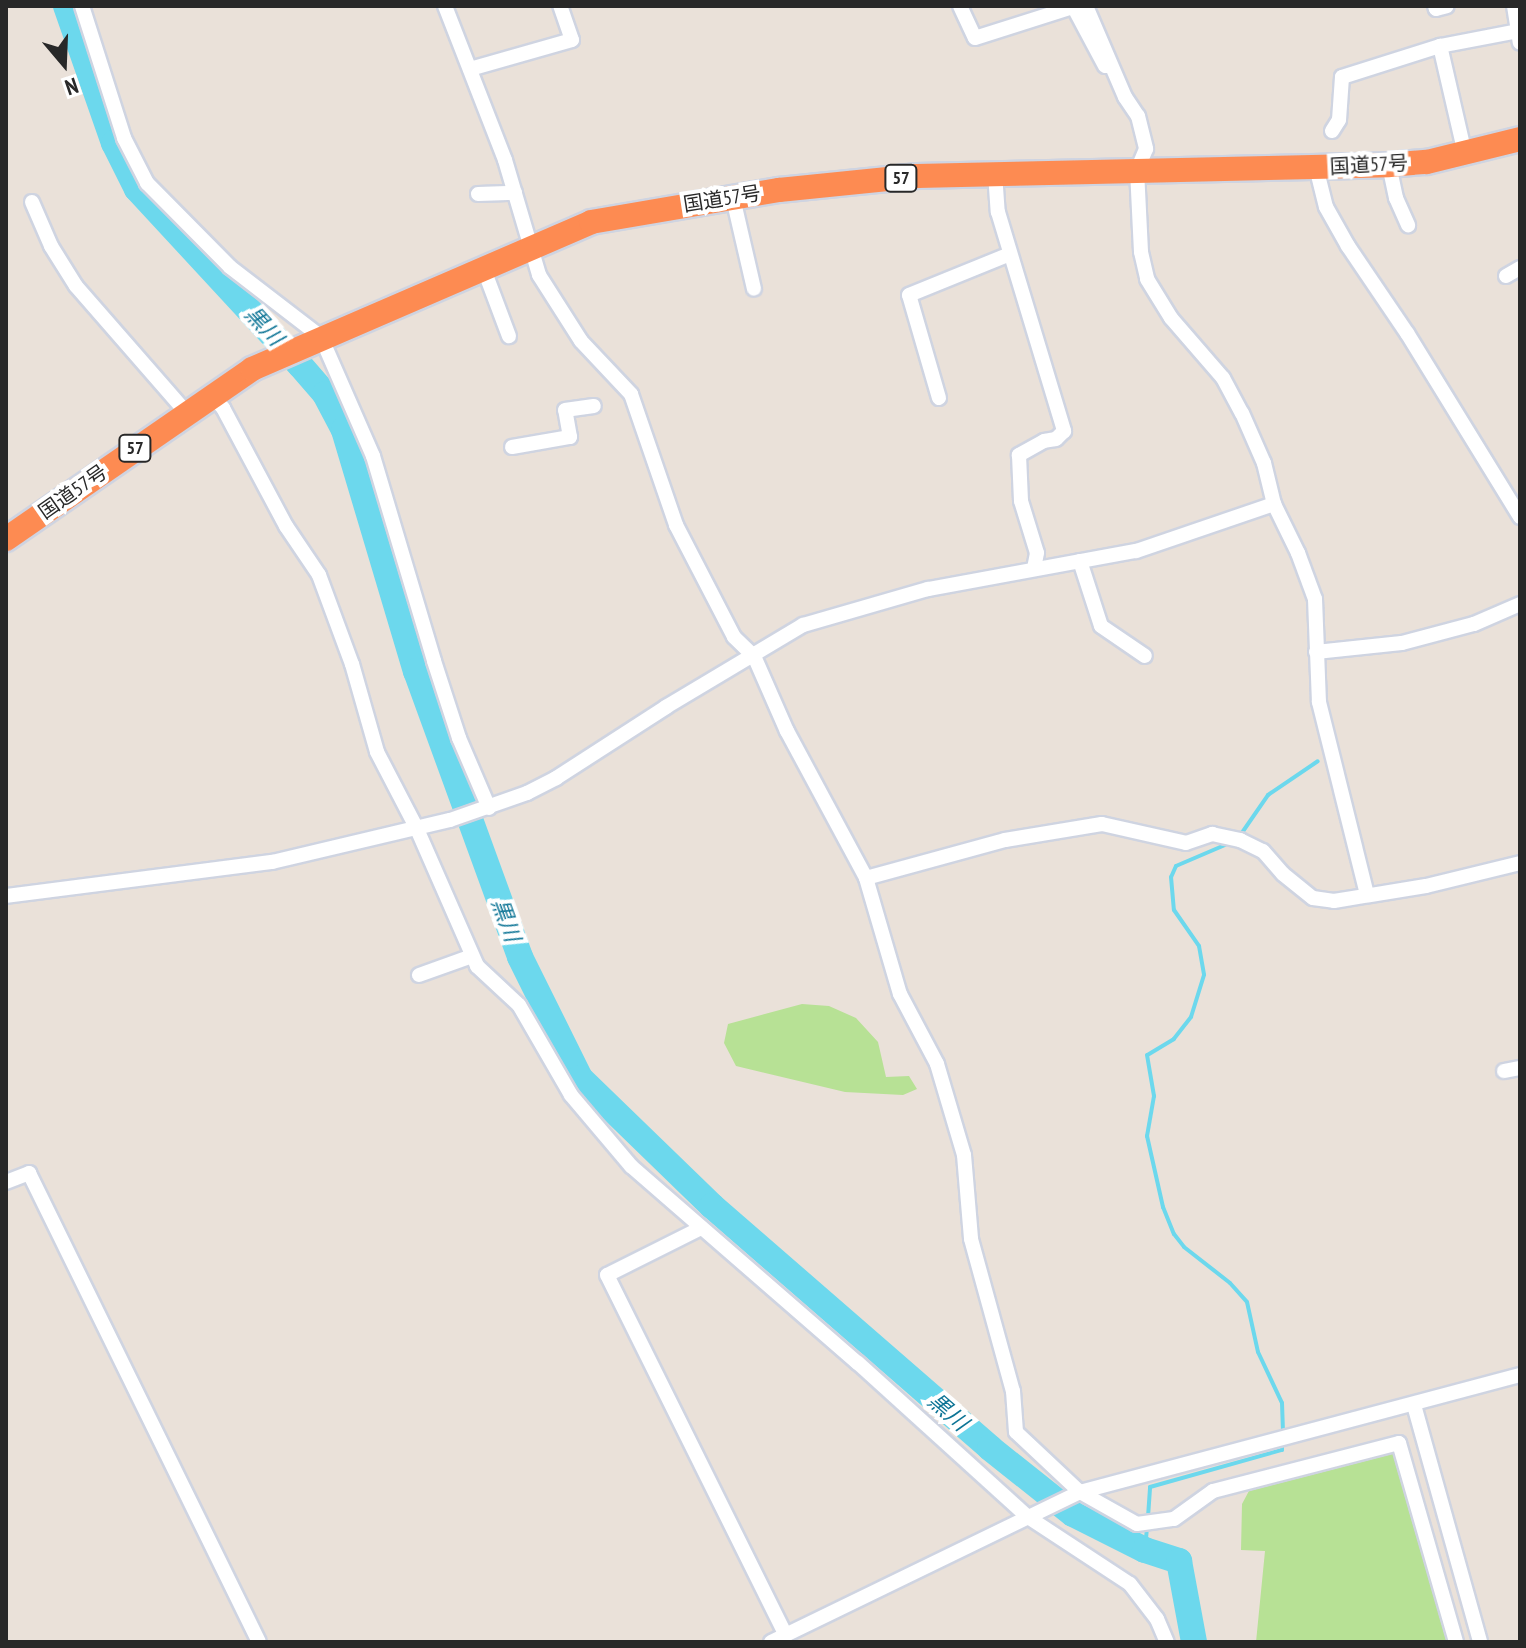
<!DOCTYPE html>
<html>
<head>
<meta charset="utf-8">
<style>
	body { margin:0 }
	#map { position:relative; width:1526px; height:1648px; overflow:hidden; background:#eae1d9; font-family:"PT Sans Narrow","Noto Sans JP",sans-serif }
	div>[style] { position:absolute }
	.green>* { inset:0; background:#b7e195 }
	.stream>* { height:4px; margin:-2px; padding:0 2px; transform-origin:2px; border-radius:2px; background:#6cd8ed }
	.river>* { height:26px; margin:-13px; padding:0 13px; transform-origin:13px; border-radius:13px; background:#6cd8ed }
	.roads { filter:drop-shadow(2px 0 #cfd4e1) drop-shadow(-2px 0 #cfd4e1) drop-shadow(0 2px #cfd4e1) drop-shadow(0 -2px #cfd4e1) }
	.street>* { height:14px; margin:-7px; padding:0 7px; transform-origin:7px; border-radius:7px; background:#fff }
	.highway>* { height:24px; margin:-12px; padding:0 12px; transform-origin:12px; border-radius:12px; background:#fd8b52 }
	span { translate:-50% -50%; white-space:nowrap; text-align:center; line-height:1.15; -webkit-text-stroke:8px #fff; paint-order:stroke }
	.shield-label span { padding:2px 6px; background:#fff; border:2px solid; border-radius:6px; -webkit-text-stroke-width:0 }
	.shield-label { font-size:18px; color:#282828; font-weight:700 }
	.street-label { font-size:20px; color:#282828 }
	.water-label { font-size:22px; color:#0e7596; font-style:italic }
	.frame { position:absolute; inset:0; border:8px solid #282828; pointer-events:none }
	.north { position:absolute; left:24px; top:24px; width:80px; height:80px; -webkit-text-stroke:6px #fff; paint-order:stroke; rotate:161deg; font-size:22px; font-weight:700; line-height:32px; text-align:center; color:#282828 }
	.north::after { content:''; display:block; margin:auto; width:28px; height:36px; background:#282828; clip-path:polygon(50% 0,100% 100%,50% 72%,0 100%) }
</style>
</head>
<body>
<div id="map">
	<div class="green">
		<i style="clip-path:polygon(802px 1004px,829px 1006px,856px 1018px,878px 1042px,886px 1077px,909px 1076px,917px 1089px,903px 1095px,845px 1092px,736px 1066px,724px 1043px,728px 1024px)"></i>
		<i style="clip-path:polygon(1396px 1451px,1451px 1642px,1256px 1642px,1265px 1551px,1241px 1550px,1242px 1504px,1250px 1489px)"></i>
	</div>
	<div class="stream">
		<i style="left:1239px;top:837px;width:51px;rotate:-55.4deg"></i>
		<i style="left:1268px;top:795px;width:60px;rotate:-34.2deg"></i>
		<i style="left:1232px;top:842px;width:61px;rotate:156.8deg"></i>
		<i style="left:1176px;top:866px;width:12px;rotate:114deg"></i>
		<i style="left:1171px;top:877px;width:33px;rotate:85deg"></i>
		<i style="left:1174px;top:910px;width:44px;rotate:55.2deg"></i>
		<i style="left:1199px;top:946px;width:29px;rotate:80deg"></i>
		<i style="left:1204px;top:975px;width:44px;rotate:107.2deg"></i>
		<i style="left:1191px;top:1017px;width:28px;rotate:128deg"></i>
		<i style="left:1174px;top:1039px;width:31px;rotate:149deg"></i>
		<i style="left:1147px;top:1055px;width:42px;rotate:80.3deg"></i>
		<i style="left:1154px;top:1096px;width:41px;rotate:99.9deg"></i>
		<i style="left:1147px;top:1136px;width:73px;rotate:77.3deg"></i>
		<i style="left:1163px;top:1207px;width:29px;rotate:68deg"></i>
		<i style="left:1174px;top:1234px;width:16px;rotate:52deg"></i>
		<i style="left:1184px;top:1247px;width:58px;rotate:38deg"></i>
		<i style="left:1230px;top:1283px;width:25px;rotate:48deg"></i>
		<i style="left:1247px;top:1302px;width:51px;rotate:77.6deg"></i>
		<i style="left:1258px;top:1352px;width:56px;rotate:64.8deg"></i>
		<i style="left:1282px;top:1403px;width:31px;rotate:88deg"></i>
		<i style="left:1148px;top:1517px;width:30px;rotate:-86deg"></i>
		<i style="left:1150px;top:1487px;width:137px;rotate:-15.7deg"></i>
		<i style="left:1282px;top:1450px;width:8px;rotate:-90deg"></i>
		<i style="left:1145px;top:1550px;width:24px;rotate:-85deg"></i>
	</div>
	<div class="river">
		<i style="left:66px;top:6px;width:145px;rotate:70.7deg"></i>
		<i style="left:114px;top:143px;width:51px;rotate:63.4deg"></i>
		<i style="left:137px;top:189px;width:240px;rotate:47.2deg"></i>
		<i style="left:300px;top:365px;width:38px;rotate:49deg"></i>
		<i style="left:325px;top:394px;width:41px;rotate:62.2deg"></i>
		<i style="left:344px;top:430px;width:252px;rotate:73.4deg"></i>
		<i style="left:416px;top:671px;width:304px;rotate:70deg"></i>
		<i style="left:520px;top:957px;width:135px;rotate:63.6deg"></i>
		<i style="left:580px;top:1078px;width:184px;rotate:44.1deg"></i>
		<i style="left:712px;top:1206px;width:369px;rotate:41deg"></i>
		<i style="left:990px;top:1448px;width:106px;rotate:38.5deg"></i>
		<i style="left:1073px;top:1514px;width:80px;rotate:26.6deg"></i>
		<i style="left:1145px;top:1550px;width:36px;rotate:18deg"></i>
		<i style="left:1179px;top:1561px;width:82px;rotate:79.5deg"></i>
	</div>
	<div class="roads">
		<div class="street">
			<i style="left:82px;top:6px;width:139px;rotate:72.3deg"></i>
			<i style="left:124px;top:138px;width:51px;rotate:62.9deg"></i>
			<i style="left:147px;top:183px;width:118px;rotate:45.3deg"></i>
			<i style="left:230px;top:267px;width:115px;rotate:37.6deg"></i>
			<i style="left:321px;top:337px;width:130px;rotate:66.4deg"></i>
			<i style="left:373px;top:456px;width:214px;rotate:73.4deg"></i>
			<i style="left:434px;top:661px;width:81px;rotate:72deg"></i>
			<i style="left:459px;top:738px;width:76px;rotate:66.8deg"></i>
			<i style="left:445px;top:6px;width:165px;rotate:68.7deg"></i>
			<i style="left:505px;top:160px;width:120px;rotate:73.5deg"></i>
			<i style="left:539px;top:275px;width:78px;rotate:57.5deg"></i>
			<i style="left:581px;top:341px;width:73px;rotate:46.7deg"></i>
			<i style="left:631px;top:394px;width:139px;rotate:71deg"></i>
			<i style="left:676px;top:525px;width:126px;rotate:62.6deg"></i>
			<i style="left:734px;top:637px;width:28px;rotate:44deg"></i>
			<i style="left:754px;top:656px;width:82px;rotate:66.3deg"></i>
			<i style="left:787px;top:731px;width:167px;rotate:61.7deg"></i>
			<i style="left:866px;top:878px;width:121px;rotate:73.7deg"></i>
			<i style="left:900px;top:994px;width:79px;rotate:62.1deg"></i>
			<i style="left:937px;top:1064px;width:95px;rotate:73.5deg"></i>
			<i style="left:964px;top:1155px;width:84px;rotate:85.2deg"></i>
			<i style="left:971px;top:1239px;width:158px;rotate:74.6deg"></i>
			<i style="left:1013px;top:1391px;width:41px;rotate:85.8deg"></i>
			<i style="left:1016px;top:1432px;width:88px;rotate:43.2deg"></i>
			<i style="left:1080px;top:1492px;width:65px;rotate:29.3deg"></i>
			<i style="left:1137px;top:1524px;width:37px;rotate:-8deg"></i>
			<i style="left:1174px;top:1519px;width:48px;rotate:-35.7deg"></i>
			<i style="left:1213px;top:1491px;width:192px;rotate:-14.5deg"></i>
			<i style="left:1399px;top:1443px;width:207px;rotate:74deg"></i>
			<i style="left:960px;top:6px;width:35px;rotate:65deg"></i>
			<i style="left:975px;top:38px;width:103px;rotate:-17.6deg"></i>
			<i style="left:1073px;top:6px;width:68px;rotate:61.9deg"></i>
			<i style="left:1086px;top:6px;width:99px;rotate:66.8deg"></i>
			<i style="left:1125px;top:97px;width:23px;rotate:56deg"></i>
			<i style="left:1138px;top:116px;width:34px;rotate:76deg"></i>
			<i style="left:1146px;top:149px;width:23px;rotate:113deg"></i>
			<i style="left:1137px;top:170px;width:82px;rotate:87.2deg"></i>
			<i style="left:1141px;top:252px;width:28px;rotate:77deg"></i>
			<i style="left:1147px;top:279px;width:46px;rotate:58.4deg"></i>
			<i style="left:1171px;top:318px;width:79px;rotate:49.1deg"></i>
			<i style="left:1223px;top:378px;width:40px;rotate:62deg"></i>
			<i style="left:1242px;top:413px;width:55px;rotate:66.3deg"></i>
			<i style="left:1264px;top:463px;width:42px;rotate:76.3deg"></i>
			<i style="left:1274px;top:504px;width:55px;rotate:63.9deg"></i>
			<i style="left:1298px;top:553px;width:49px;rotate:69.7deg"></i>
			<i style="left:1315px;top:599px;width:103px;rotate:87.8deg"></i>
			<i style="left:1319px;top:702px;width:199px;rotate:76deg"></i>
			<i style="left:1435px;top:6px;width:3px;rotate:72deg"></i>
			<i style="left:1436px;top:9px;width:11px;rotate:-15deg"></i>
			<i style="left:1514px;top:6px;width:37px;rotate:81deg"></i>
			<i style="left:470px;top:69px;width:106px;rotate:-15.9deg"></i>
			<i style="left:572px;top:40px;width:36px;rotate:-109deg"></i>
			<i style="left:1332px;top:131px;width:13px;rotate:-58deg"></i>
			<i style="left:1339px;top:120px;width:43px;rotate:-86deg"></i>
			<i style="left:1342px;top:77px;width:103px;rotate:-17.6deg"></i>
			<i style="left:1465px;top:154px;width:111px;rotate:-103deg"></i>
			<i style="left:1440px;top:46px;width:79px;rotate:-10.9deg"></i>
			<i style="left:1389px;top:165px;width:34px;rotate:78deg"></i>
			<i style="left:1396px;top:198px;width:30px;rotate:66deg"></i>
			<i style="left:1316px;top:167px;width:41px;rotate:76deg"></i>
			<i style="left:1326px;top:207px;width:45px;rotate:60.6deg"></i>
			<i style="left:1348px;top:246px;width:105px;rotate:55.9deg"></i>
			<i style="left:1407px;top:333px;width:216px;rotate:58.4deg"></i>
			<i style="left:995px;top:173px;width:39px;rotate:86deg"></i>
			<i style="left:998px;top:212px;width:229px;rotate:73.2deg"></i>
			<i style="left:1064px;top:431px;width:11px;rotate:135deg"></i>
			<i style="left:1056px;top:439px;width:12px;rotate:171deg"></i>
			<i style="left:1044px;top:441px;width:29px;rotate:151deg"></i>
			<i style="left:1019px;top:455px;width:46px;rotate:87.5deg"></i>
			<i style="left:1021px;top:501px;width:54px;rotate:72.9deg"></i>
			<i style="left:1037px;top:553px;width:15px;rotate:101deg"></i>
			<i style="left:478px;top:194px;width:37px;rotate:-2deg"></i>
			<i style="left:733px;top:198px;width:93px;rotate:77deg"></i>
			<i style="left:32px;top:202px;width:48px;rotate:66.6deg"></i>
			<i style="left:51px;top:246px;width:47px;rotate:58deg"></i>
			<i style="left:76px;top:286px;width:167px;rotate:48.9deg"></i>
			<i style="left:483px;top:267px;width:74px;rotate:69.4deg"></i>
			<i style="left:1506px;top:276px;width:16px;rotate:-30deg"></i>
			<i style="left:211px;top:395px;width:18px;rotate:47deg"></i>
			<i style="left:223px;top:408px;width:134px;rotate:61.9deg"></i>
			<i style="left:286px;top:526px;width:59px;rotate:56deg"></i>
			<i style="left:319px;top:575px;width:95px;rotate:69.7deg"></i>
			<i style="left:352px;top:664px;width:91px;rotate:74.1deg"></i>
			<i style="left:377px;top:752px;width:87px;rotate:62.5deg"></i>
			<i style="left:417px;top:829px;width:150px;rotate:66.3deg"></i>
			<i style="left:477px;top:966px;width:57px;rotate:42.9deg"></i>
			<i style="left:519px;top:1005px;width:104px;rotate:60deg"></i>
			<i style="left:571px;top:1095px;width:93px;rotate:49.8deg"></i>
			<i style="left:631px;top:1166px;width:301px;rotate:41deg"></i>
			<i style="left:858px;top:1363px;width:229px;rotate:42.2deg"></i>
			<i style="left:1028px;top:1517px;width:122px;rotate:33.3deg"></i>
			<i style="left:1130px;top:1584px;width:44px;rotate:52.4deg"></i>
			<i style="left:1157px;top:1619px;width:25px;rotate:67deg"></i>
			<i style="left:939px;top:398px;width:107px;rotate:-106.2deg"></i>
			<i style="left:909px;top:295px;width:109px;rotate:-22.1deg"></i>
			<i style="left:512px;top:447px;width:59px;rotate:-9.8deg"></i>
			<i style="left:570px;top:437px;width:27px;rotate:-100deg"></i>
			<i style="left:565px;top:410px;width:29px;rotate:-8deg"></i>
			<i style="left:1080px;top:561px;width:68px;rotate:72.1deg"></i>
			<i style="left:1101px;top:626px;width:53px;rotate:34.3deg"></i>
			<i style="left:1316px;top:652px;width:86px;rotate:-6deg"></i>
			<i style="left:1402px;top:643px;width:74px;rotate:-14.8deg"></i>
			<i style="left:1474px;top:624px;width:50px;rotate:-23.5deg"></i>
			<i style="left:866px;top:878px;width:144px;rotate:-15.3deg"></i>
			<i style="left:1005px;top:840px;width:98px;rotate:-9.4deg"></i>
			<i style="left:1102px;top:824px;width:86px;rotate:12.7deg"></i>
			<i style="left:1186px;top:843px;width:28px;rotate:-19deg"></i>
			<i style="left:1212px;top:834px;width:29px;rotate:12deg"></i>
			<i style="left:1240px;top:840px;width:25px;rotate:26deg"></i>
			<i style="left:1263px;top:851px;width:30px;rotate:49deg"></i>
			<i style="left:1283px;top:874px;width:38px;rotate:39deg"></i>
			<i style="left:1313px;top:898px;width:21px;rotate:8deg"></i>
			<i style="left:1334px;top:901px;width:93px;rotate:-9.3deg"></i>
			<i style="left:1426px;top:886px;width:97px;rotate:-13.7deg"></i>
			<i style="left:6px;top:896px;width:268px;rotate:-7.3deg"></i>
			<i style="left:272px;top:862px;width:183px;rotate:-13.3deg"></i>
			<i style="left:450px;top:820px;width:82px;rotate:-19.3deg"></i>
			<i style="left:527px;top:793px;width:33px;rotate:-27deg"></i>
			<i style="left:556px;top:778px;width:131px;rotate:-32.8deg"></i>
			<i style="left:666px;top:707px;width:160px;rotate:-30.9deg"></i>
			<i style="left:803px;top:625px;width:130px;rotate:-16.1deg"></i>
			<i style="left:928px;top:589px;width:211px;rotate:-10.4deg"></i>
			<i style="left:1136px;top:551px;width:146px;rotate:-18.8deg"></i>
			<i style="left:419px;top:975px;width:56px;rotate:-19.7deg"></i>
			<i style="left:1504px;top:1071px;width:16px;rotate:-11deg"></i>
			<i style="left:6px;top:1182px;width:25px;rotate:-21deg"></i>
			<i style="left:29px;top:1173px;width:522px;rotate:63.88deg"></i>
			<i style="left:701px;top:1228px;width:105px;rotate:153.4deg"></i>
			<i style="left:607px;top:1275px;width:402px;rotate:63.6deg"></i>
			<i style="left:1414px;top:1405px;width:246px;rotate:74.4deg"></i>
			<i style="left:771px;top:1642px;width:343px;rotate:-25.9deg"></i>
			<i style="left:1080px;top:1492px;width:455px;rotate:-14.9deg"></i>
		</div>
		<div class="highway">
			<i style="left:6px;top:539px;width:299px;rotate:-34.6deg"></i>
			<i style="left:252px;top:369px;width:369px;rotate:-23.4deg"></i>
			<i style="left:591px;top:222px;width:191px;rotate:-9.7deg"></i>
			<i style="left:779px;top:190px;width:139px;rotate:-5.8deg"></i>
			<i style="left:917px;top:176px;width:472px;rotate:-1.3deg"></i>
			<i style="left:1389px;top:165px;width:38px;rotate:-5deg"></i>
			<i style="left:1427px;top:162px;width:96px;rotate:-13.9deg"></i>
		</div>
	</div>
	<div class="shield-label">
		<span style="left:901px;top:178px">57</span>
		<span style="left:135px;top:448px">57</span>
	</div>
	<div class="street-label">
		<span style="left:1369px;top:165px;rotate:-3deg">国道57号</span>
		<span style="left:722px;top:199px;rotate:-9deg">国道57号</span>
		<span style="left:73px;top:492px;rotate:-35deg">国道57号</span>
	</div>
	<div class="water-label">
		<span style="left:264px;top:326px;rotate:47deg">黒川</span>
		<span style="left:506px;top:920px;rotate:70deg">黒川</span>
		<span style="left:948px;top:1412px;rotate:41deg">黒川</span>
	</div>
	<div class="frame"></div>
	<div class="north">N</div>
</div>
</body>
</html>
